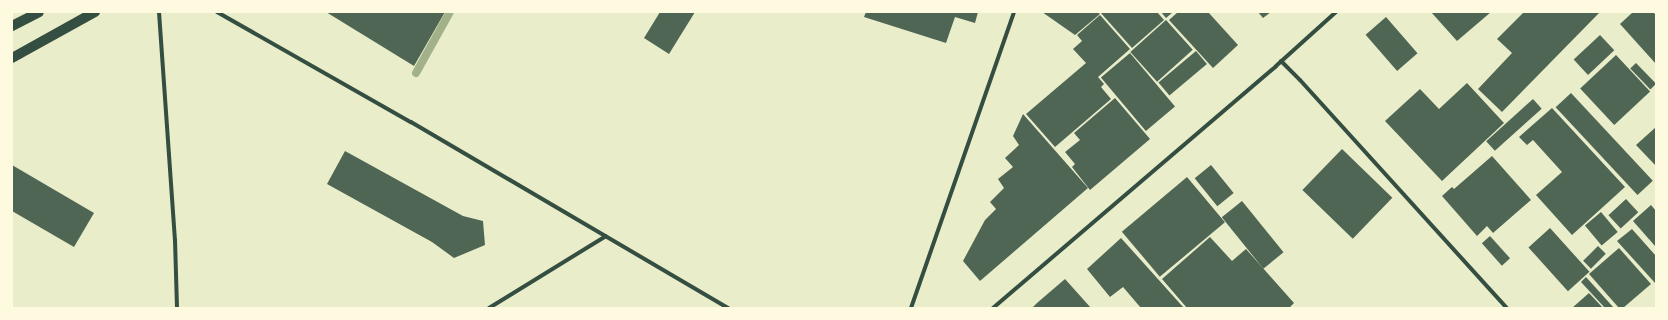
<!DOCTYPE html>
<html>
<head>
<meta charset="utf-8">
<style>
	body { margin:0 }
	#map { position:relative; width:1668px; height:320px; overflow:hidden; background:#e9edc9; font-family:"Noto Serif",serif }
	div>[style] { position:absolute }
	.stream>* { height:8px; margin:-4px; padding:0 4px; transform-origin:4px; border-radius:4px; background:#a3b18a }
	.building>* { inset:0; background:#4f6655; transform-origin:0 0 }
	.minor>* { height:4px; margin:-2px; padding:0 2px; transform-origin:2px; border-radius:2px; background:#344e41 }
	.primary>* { height:10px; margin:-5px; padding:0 5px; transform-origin:5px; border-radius:5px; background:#344e41 }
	span { translate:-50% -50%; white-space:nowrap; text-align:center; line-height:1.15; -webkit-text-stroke:3px #fefae0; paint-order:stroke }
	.frame { position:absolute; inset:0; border:13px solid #fefae0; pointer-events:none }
</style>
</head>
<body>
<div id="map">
	<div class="stream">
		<i style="left:416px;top:73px;width:70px;rotate:-60.9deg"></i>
	</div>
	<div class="building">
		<i style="clip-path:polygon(326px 12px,445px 12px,414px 66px)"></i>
		<i style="clip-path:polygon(660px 12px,695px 12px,669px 54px,644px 38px)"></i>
		<i style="clip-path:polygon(866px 12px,978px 12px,975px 23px,955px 17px,946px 43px,864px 17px)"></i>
		<i style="clip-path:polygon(1042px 12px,1097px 12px,1100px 14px,1075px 35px)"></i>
		<i style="clip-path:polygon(1100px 12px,1157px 12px,1164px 20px,1132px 48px)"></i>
		<i style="clip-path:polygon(1161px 12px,1173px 12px,1166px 18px)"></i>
		<i style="clip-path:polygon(1178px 12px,1208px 12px,1238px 45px,1213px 68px,1169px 20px)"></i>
		<i style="clip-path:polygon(1258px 12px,1271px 12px,1263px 18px)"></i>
		<i style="clip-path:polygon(1431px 12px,1491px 12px,1457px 41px)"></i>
		<i style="clip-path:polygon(1524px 12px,1600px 12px,1502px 112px,1478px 89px,1512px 53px,1497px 39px)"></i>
		<i style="clip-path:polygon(1633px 12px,1653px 12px,1656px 15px,1656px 64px,1620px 24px)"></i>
		<i style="clip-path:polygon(1100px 15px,1130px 49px,1098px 77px,1104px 84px,1101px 87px,1111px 99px,1055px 147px,1026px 114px,1086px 63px,1073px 49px,1082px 41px,1077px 35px)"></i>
		<i style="left:1386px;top:17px;width:48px;height:27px;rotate:49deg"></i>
		<i style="left:1166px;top:20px;width:40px;height:48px;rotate:48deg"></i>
		<i style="left:1600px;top:35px;width:21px;height:36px;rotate:47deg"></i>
		<i style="left:1196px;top:51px;width:17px;height:49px;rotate:50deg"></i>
		<i style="left:1130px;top:53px;width:70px;height:38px;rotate:50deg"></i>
		<i style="left:1616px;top:55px;width:50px;height:49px;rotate:47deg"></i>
		<i style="left:1636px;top:63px;width:29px;height:8px;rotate:46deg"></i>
		<i style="clip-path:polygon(1467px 83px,1504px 123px,1442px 181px,1385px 121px,1420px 89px,1439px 109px)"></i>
		<i style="left:1571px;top:93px;width:120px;height:21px;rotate:47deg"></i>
		<i style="clip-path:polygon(1115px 98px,1150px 139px,1090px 190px,1072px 167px,1075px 164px,1065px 152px,1080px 140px,1074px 133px)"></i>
		<i style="left:1533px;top:99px;width:13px;height:63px;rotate:48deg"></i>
		<i style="clip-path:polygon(1552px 108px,1625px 187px,1572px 235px,1536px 195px,1562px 172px,1533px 140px,1527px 145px,1519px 137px)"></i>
		<i style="clip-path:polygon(1023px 114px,1088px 188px,980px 281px,963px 261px,985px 220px,996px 209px,990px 202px,1004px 188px,998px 179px,1013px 167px,1005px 158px,1019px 145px,1013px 136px)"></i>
		<i style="clip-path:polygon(1656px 127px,1656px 166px,1636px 145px)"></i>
		<i style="left:1342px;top:149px;width:70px;height:57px;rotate:44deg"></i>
		<i style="clip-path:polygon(345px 151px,463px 216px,483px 221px,485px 245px,454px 258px,432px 242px,327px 184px)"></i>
		<i style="clip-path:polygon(1492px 156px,1531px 200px,1493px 233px,1487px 226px,1477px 236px,1442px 196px,1452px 187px,1454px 189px)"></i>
		<i style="clip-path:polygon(12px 165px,94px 213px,74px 247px,12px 211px)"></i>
		<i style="left:1211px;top:165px;width:36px;height:21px;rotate:51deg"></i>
		<i style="left:1187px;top:177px;width:59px;height:85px;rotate:50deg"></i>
		<i style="left:1626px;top:199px;width:18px;height:24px;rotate:47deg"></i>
		<i style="left:1242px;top:201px;width:66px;height:26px;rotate:51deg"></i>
		<i style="clip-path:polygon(1651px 205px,1656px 211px,1655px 246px,1633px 221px)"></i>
		<i style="left:1601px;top:212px;width:26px;height:21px;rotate:50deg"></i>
		<i style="left:1550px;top:228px;width:59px;height:29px;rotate:48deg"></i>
		<i style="clip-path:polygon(1632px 229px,1656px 256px,1656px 284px,1617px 241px)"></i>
		<i style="left:1490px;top:236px;width:30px;height:11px;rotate:48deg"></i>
		<i style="clip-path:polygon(1210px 237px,1232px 261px,1246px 249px,1294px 303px,1289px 308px,1187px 308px,1162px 279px)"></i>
		<i style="clip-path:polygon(1121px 238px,1184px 308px,1141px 308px,1123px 287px,1110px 297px,1087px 269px)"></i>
		<i style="left:1598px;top:246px;width:11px;height:21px;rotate:45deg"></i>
		<i style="clip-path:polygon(1619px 248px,1651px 284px,1623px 308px,1619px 308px,1589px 274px)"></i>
		<i style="clip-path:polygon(1586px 277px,1614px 308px,1605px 308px,1581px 282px)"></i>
		<i style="clip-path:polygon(1065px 279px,1091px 308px,1032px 308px,1037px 303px)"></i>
		<i style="clip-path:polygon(1589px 293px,1603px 308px,1572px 308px)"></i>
	</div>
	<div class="minor">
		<i style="left:159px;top:12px;width:229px;rotate:86deg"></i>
		<i style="left:175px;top:240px;width:68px;rotate:88.3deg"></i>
		<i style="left:217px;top:12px;width:223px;rotate:29.6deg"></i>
		<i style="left:411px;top:122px;width:368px;rotate:30.4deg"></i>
		<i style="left:1281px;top:61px;width:27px;rotate:45deg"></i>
		<i style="left:1300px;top:80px;width:308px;rotate:47.8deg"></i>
		<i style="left:489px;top:308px;width:137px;rotate:-31.6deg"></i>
		<i style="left:911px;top:308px;width:313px;rotate:-70.8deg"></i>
		<i style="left:993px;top:308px;width:372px;rotate:-40.5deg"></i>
		<i style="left:1276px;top:66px;width:81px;rotate:-42deg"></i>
	</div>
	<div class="primary">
		<i style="left:12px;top:26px;width:30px;rotate:-27deg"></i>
		<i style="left:12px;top:58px;width:95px;rotate:-29deg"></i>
	</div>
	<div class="frame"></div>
</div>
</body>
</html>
